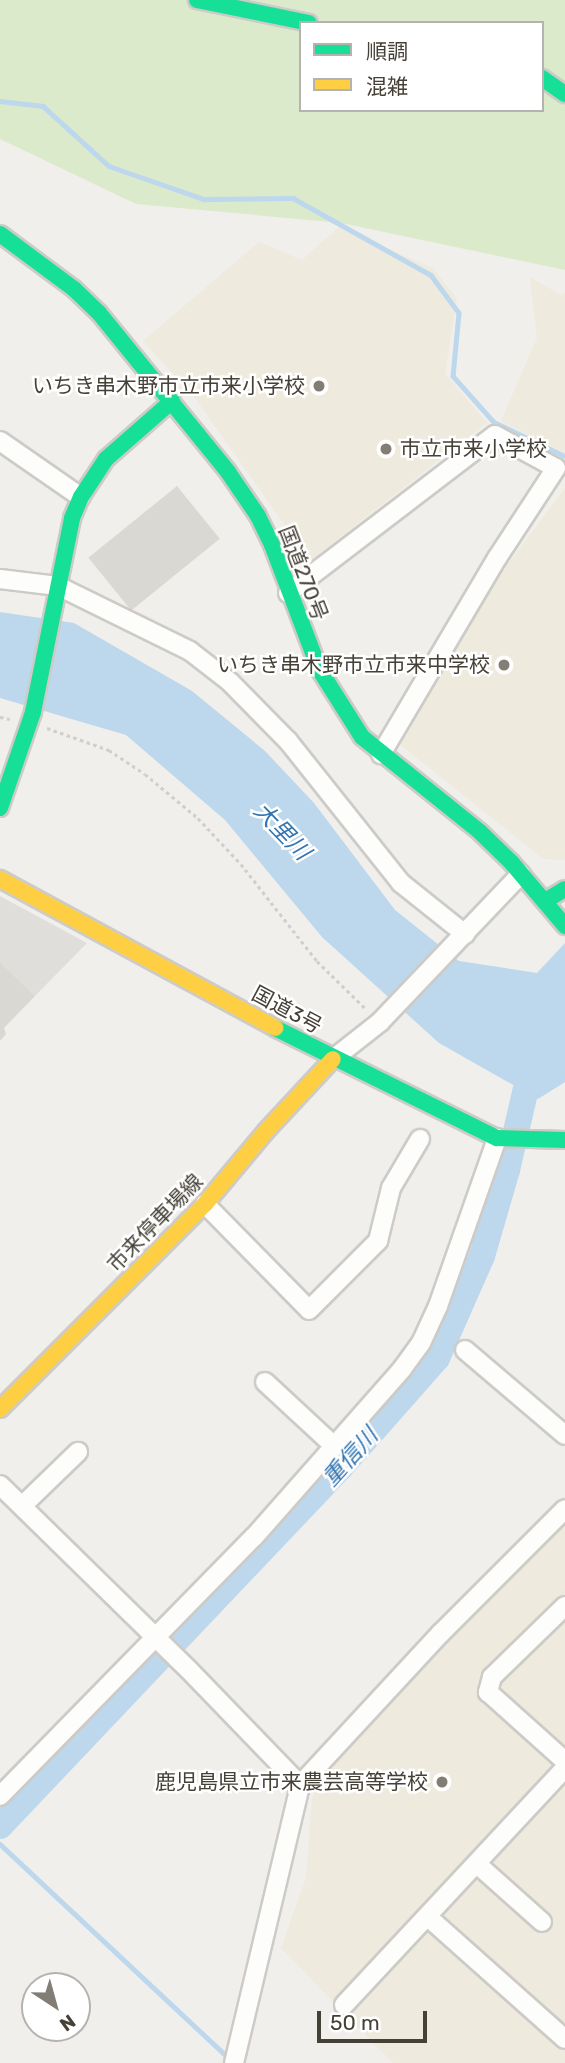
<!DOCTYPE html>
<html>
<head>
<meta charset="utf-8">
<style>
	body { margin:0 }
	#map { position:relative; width:565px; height:2063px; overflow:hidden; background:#f0efeb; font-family:Rubik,"Noto Sans JP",sans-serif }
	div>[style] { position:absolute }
	.education>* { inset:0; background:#eeeadd }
	.green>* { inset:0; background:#dceacc }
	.parking>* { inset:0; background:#e0dedb }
	.water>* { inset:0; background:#bdd7ed }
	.stream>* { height:4.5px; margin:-2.25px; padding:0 2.25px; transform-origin:2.25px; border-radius:2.25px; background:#bdd7ed }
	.river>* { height:26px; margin:-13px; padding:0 13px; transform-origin:13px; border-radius:13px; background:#bdd7ed }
	.building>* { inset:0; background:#dad8d3; transform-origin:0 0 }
	.path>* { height:2.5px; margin-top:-1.25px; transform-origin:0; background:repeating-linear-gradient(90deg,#d1cfcc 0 3.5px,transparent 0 7px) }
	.roads { filter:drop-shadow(2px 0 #cdcbc7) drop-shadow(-2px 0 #cdcbc7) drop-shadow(0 2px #cdcbc7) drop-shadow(0 -2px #cdcbc7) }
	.street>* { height:18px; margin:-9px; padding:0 9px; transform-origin:9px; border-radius:9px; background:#fdfdfc }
	.fast>* { height:16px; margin:-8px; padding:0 8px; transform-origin:8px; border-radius:8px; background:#16e098 }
	.slow>* { height:16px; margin:-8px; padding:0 8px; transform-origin:8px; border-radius:8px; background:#ffcf43 }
	.dots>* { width:19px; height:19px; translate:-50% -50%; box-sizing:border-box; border:4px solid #fff; border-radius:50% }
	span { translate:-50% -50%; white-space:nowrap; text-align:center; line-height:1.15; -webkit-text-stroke:5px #fff; paint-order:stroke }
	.poi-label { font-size:21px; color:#464137 }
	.right { translate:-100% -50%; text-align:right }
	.left { translate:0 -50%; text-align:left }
	.street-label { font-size:21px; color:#464137 }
	.water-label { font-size:23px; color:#3375af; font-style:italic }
	.legend { position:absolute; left:299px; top:21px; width:245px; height:91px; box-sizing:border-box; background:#fff; border:2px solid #b5b3af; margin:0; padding:9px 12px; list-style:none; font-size:21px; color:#464137 }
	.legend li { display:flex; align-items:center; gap:14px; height:35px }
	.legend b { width:35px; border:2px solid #b5b3af }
	.north { position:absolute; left:21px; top:1972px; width:70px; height:70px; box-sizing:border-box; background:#fff; border:2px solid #b5b3af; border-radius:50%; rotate:144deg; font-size:19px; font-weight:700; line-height:28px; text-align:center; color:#464137 }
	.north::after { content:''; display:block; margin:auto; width:24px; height:32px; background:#827e76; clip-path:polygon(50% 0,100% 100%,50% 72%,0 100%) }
	.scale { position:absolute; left:317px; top:2011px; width:110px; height:32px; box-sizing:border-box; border:4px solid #464137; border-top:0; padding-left:9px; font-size:21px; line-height:24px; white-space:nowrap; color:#464137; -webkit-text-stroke:5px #fff; paint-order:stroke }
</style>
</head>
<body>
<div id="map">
	<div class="education">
		<i style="clip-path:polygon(339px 227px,433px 268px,457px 299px,445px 374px,487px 423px,299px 569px,286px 527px,195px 398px,143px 341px,259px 242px,302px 260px)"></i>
		<i style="clip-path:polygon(530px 277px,561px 295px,565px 293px,565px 453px,501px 421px,537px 338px)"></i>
		<i style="clip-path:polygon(565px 488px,565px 860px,543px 859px,398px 743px,490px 588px)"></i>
		<i style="clip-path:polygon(565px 1516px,565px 2063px,393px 2063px,281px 1948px,306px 1878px,312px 1798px,326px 1766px)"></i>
	</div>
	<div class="green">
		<i style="clip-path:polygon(evenodd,0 0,565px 0,565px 270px,341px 223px,136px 204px,0 139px,0 0,301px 23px,542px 23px,542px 110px,301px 110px,301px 23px)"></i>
	</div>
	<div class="parking">
		<i style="clip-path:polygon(0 896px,87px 943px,35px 996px,0 962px)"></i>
	</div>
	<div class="water">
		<i style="clip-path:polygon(0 612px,74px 623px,192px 691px,265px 751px,314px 803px,395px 910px,459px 961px,537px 973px,565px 943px,565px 1082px,538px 1099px,439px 1043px,322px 937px,225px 820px,126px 735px,0 698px)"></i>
	</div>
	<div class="stream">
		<i style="left:0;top:101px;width:43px;rotate:6.6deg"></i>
		<i style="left:43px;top:106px;width:89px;rotate:42.3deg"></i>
		<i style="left:109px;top:166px;width:101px;rotate:19.2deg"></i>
		<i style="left:204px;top:199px;width:89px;rotate:-0.6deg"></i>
		<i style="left:293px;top:198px;width:158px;rotate:29.2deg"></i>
		<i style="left:431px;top:275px;width:47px;rotate:53.6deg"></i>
		<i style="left:459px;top:313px;width:63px;rotate:95.4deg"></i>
		<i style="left:453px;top:376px;width:62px;rotate:48.3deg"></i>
		<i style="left:494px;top:422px;width:79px;rotate:25.6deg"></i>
		<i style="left:0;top:1844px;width:316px;rotate:43.1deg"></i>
	</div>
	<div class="river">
		<i style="left:0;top:1826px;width:495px;rotate:-46.5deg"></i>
		<i style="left:341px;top:1467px;width:145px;rotate:-48.6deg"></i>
		<i style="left:437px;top:1358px;width:111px;rotate:-66.2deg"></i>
		<i style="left:482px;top:1256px;width:90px;rotate:-73.8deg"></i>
		<i style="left:507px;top:1170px;width:115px;rotate:-76.9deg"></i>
	</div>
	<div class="building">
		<i style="left:177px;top:486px;width:68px;height:114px;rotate:51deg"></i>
		<i style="clip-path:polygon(0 962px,35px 996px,4px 1028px,6px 1034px,0 1041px)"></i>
	</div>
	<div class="path">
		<i style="left:0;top:717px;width:10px;rotate:11deg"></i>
		<i style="left:47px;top:728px;width:66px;rotate:19.5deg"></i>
		<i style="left:109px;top:750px;width:43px;rotate:33.7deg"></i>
		<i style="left:145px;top:774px;width:69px;rotate:39.7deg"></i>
		<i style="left:198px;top:818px;width:63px;rotate:46.9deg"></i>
		<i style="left:241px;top:864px;width:123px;rotate:51.9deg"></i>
		<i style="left:317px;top:961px;width:70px;rotate:44.4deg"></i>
	</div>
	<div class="roads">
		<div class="street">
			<i style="left:0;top:441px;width:98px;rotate:34.7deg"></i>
			<i style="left:0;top:579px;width:58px;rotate:6.9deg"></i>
			<i style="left:58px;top:586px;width:147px;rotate:26.2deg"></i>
			<i style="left:190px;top:651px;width:51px;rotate:37.8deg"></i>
			<i style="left:230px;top:682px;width:83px;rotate:45.5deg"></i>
			<i style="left:288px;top:741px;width:181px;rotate:51.5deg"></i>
			<i style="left:401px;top:883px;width:82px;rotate:38.6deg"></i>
			<i style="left:288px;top:593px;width:260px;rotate:-37.4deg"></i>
			<i style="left:495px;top:435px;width:69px;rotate:28.4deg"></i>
			<i style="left:556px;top:468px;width:108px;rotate:123.2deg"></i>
			<i style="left:497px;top:558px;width:228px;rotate:120.6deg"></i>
			<i style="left:333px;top:1059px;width:60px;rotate:-38.2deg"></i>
			<i style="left:380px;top:1022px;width:204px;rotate:-46.4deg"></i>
			<i style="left:205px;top:1204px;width:148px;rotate:45.5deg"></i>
			<i style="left:309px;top:1310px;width:98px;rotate:-45deg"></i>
			<i style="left:378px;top:1241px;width:55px;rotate:-76.2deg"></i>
			<i style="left:391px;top:1188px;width:57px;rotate:-59.4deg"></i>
			<i style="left:465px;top:1350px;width:131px;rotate:40.4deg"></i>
			<i style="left:265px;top:1382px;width:94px;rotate:42.8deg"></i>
			<i style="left:0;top:1485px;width:263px;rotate:44.4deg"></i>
			<i style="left:188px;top:1669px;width:161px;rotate:46deg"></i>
			<i style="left:22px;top:1506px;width:78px;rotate:-44deg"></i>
			<i style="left:565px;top:1606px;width:102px;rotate:135.8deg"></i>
			<i style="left:492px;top:1677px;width:16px;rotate:105deg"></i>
			<i style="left:488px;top:1692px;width:103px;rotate:41.9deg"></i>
			<i style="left:0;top:1796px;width:363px;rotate:-45.6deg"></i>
			<i style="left:254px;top:1537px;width:224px;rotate:-48.6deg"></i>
			<i style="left:402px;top:1369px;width:32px;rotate:-54deg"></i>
			<i style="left:421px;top:1343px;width:41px;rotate:-65.3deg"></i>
			<i style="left:438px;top:1306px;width:178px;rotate:-70.6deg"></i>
			<i style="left:477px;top:1864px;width:87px;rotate:41.7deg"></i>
			<i style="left:428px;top:1917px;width:183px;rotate:41.7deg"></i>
			<i style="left:344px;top:2005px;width:324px;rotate:-47deg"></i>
			<i style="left:234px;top:2063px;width:286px;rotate:-76.6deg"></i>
			<i style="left:300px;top:1785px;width:207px;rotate:-47.2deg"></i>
			<i style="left:441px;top:1633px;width:175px;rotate:-45deg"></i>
		</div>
		<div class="fast">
			<i style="left:197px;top:0;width:114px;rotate:11.6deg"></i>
			<i style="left:542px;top:78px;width:28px;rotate:35deg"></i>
			<i style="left:0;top:234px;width:92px;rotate:36.6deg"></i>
			<i style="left:74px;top:289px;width:35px;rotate:44deg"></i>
			<i style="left:99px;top:313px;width:205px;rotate:50.9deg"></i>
			<i style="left:228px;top:472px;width:53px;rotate:55.7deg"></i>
			<i style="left:258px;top:516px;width:32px;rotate:64deg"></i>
			<i style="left:272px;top:545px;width:133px;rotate:69.2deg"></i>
			<i style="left:319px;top:669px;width:80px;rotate:57.7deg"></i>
			<i style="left:362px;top:737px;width:151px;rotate:38.8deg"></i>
			<i style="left:480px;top:832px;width:43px;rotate:44.1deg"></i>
			<i style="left:511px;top:862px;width:84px;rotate:49.8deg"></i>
			<i style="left:0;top:808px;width:102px;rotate:-71deg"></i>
			<i style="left:33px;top:712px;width:198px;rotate:-78.6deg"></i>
			<i style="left:72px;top:518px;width:23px;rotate:-67deg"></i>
			<i style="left:81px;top:497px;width:45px;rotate:-56.7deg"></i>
			<i style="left:106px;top:459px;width:88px;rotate:-41.3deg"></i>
			<i style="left:545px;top:901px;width:23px;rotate:-31deg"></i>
			<i style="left:275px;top:1028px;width:248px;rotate:26.4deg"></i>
			<i style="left:497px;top:1138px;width:68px;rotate:1.7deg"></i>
		</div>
		<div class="slow">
			<i style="left:0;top:879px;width:313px;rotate:28.4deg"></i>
			<i style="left:0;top:1409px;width:290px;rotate:-45deg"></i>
			<i style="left:205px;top:1204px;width:95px;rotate:-50.1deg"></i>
			<i style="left:266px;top:1131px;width:98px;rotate:-47.1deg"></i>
		</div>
	</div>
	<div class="dots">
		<i style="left:319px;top:386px;background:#827e76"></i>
		<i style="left:386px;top:449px;background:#827e76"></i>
		<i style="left:504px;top:665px;background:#827e76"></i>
		<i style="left:442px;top:1782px;background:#827e76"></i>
	</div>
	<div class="poi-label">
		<span class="right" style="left:305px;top:386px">いちき串木野市立市来小学校</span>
		<span class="left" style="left:400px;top:449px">市立市来小学校</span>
		<span class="right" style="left:490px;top:665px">いちき串木野市立市来中学校</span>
		<span class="right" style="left:428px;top:1782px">鹿児島県立市来農芸高等学校</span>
	</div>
	<div class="street-label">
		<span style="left:303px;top:573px;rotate:69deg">国道270号</span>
		<span style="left:287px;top:1010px;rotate:28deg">国道3号</span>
		<span style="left:155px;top:1223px;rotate:-46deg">市来停車場線</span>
	</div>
	<div class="water-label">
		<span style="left:282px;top:831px;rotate:46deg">大里川</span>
		<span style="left:350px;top:1457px;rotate:-48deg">重信川</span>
	</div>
	<ul class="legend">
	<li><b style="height:9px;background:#16e098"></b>順調</li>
	<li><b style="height:9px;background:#ffcf43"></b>混雑</li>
	</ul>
	<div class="north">N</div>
	<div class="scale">50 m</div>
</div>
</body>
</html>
